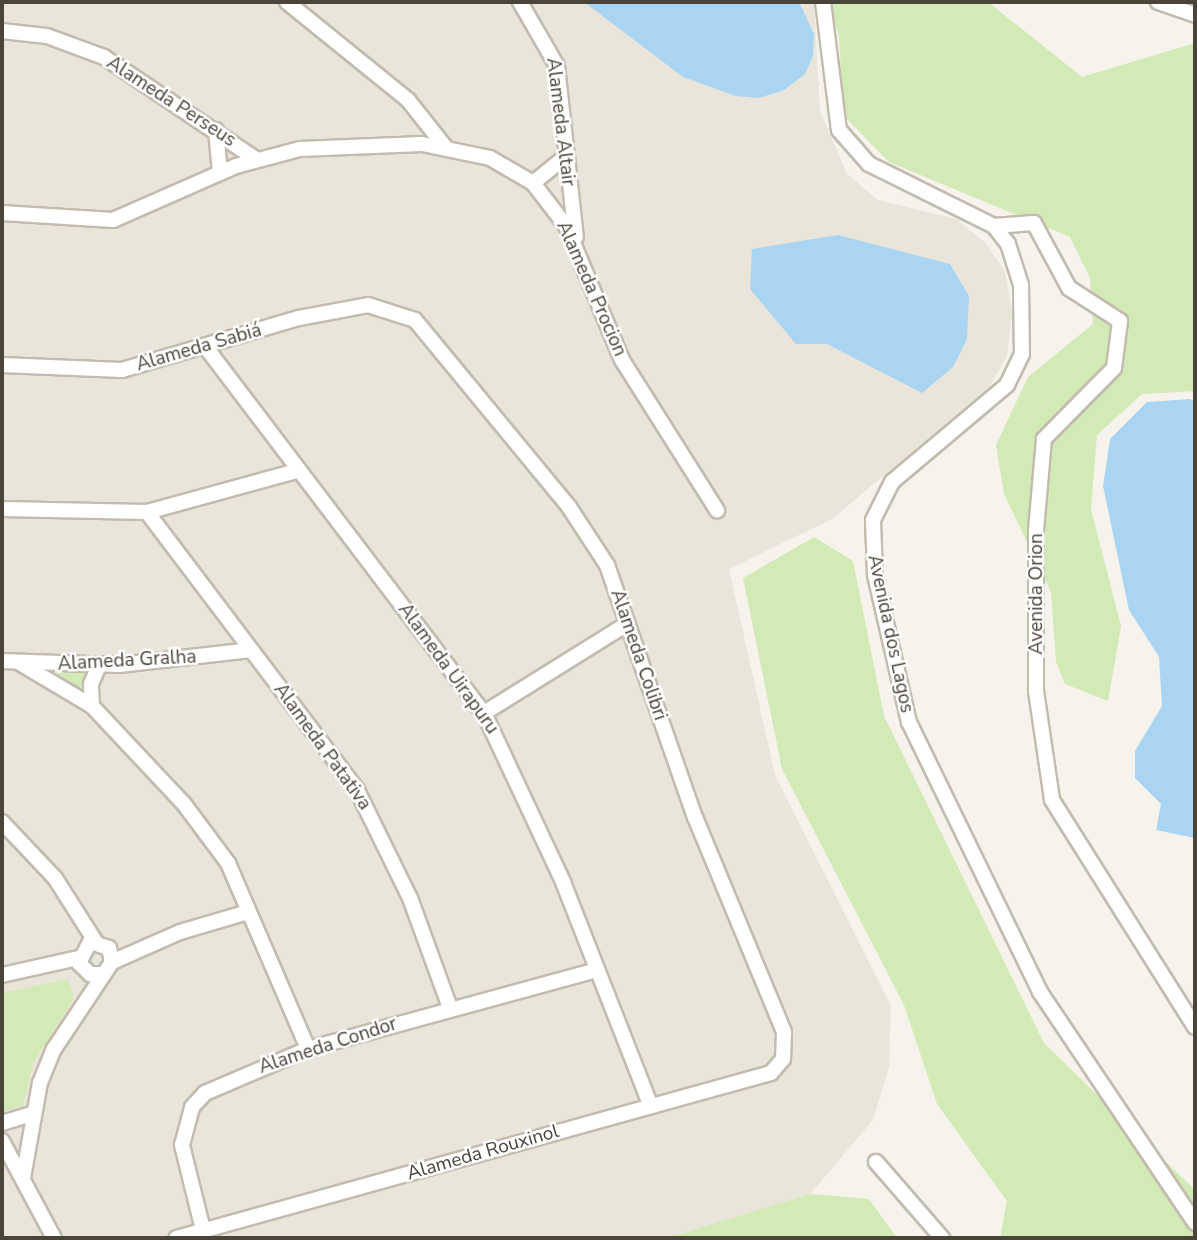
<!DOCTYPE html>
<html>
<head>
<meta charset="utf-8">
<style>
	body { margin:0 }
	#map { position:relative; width:1197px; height:1240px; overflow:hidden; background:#f6f3ec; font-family:"Nunito Sans",sans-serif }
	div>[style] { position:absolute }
	.residential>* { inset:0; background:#eae5da }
	.green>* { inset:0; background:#d2eab5 }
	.water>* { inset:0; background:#a9d4f2 }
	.roads { filter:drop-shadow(2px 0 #c2bbae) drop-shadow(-2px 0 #c2bbae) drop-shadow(0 2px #c2bbae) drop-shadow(0 -2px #c2bbae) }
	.minor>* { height:14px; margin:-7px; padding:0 7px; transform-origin:7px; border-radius:7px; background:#fff }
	span { translate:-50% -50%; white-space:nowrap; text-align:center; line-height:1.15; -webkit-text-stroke:5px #fff; paint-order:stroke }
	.street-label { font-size:19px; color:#4b4439 }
	.frame { position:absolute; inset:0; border:4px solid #4b4439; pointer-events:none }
</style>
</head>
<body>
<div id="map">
	<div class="residential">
		<i style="clip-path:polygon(2px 2px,814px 2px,820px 111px,847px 174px,878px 200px,956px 219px,985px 242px,1005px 271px,1012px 312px,1007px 356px,990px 386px,832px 519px,729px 569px,775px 775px,891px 1006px,889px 1067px,873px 1120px,810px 1194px,673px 1238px,2px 1238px)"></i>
	</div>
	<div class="green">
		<i style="clip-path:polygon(828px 2px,988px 2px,1082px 77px,1195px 43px,1195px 391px,1142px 394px,1097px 435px,1091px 509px,1121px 626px,1108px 701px,1065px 684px,1056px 662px,1051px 592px,1004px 494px,996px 445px,1028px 377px,1093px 324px,1090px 278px,1070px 237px,889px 162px,843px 115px,839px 36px)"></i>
		<i style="clip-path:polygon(814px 537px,853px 561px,884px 716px,1044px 1043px,1195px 1190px,1195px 1238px,1000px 1238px,1007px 1201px,937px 1104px,904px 1005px,782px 769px,743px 578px)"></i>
		<i style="clip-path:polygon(82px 671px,87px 674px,79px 689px,52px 674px)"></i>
		<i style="clip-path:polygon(68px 979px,74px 998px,33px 1063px,23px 1105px,2px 1112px,2px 993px)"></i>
		<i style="clip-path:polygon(810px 1194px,869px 1199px,897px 1238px,667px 1238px)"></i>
	</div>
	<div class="water">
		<i style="clip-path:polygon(584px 2px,799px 2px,814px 34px,813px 56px,805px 74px,784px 90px,759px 98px,736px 96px,683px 77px)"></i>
		<i style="clip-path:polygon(838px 235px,950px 264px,969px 296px,967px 339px,953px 367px,922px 393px,827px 344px,796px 344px,750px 289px,752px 249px)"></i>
		<i style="clip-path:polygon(1190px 399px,1195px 402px,1195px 838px,1156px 830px,1161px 804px,1135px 778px,1135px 751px,1162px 706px,1159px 657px,1129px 610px,1103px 486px,1110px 439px,1147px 402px)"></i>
	</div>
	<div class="roads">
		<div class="minor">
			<i style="left:287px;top:2px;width:156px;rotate:39deg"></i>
			<i style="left:408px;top:100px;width:61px;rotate:51.6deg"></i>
			<i style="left:520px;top:2px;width:74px;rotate:60deg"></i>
			<i style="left:557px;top:66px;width:172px;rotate:83.7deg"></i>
			<i style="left:823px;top:2px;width:129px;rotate:82.9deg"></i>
			<i style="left:839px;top:130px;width:45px;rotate:48.6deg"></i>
			<i style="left:869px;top:164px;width:140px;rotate:26.4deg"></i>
			<i style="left:994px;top:226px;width:23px;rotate:52deg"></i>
			<i style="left:1008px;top:244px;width:43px;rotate:72.4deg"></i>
			<i style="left:1021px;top:285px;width:69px;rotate:89.2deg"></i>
			<i style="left:1022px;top:354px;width:34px;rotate:116deg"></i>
			<i style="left:1007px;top:385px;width:150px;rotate:139.9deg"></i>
			<i style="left:892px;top:482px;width:42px;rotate:116.6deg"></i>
			<i style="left:873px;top:520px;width:55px;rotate:87.9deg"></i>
			<i style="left:875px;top:575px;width:151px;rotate:77deg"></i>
			<i style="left:909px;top:722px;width:300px;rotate:64.1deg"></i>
			<i style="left:1040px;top:992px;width:278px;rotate:56.1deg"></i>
			<i style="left:1158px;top:2px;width:39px;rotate:19deg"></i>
			<i style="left:2px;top:31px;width:45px;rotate:6.3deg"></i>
			<i style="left:47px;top:36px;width:61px;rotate:20.2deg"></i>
			<i style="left:104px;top:57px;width:183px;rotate:33.9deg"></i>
			<i style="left:216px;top:130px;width:43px;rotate:84.7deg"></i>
			<i style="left:533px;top:183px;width:40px;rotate:-39deg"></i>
			<i style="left:2px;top:213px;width:111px;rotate:3.6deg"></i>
			<i style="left:113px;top:220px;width:134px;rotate:-23.7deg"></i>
			<i style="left:236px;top:166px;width:66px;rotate:-14.9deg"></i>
			<i style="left:300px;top:149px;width:122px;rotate:-2.3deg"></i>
			<i style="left:422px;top:144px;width:69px;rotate:11.6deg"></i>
			<i style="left:490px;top:158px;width:50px;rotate:30.2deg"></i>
			<i style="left:533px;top:183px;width:54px;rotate:52.5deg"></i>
			<i style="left:566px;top:226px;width:145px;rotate:67.3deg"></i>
			<i style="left:622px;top:360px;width:178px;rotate:57.7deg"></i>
			<i style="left:994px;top:226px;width:40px;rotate:-4.3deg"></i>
			<i style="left:1034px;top:223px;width:74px;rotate:61.7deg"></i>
			<i style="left:1069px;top:288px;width:61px;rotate:32.9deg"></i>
			<i style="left:1120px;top:321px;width:47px;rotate:97.3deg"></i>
			<i style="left:1114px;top:368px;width:100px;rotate:134.6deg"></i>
			<i style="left:1044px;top:439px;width:92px;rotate:95deg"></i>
			<i style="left:1036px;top:531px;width:160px;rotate:90deg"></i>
			<i style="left:1036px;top:691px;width:110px;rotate:81.6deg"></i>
			<i style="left:1052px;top:800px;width:268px;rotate:57.8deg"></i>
			<i style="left:208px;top:350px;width:456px;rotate:52.8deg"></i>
			<i style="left:484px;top:713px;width:187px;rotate:64.9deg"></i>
			<i style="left:563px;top:882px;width:241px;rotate:68.6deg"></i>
			<i style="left:2px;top:365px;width:120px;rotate:2.4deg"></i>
			<i style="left:122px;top:370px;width:184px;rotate:-16.4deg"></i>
			<i style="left:299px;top:318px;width:70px;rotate:-10.7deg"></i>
			<i style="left:368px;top:305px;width:49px;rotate:17.7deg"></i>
			<i style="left:415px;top:320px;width:242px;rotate:50.5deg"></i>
			<i style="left:569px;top:507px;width:69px;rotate:56.8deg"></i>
			<i style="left:607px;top:565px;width:267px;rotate:70.8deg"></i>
			<i style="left:695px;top:817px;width:233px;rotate:67.5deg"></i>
			<i style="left:784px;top:1032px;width:27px;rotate:92deg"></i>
			<i style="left:783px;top:1059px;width:18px;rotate:131deg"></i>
			<i style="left:771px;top:1073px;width:617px;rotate:164.5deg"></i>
			<i style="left:2px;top:509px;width:145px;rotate:1.2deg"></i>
			<i style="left:147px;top:512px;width:156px;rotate:-15.3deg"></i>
			<i style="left:147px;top:512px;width:348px;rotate:52.9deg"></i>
			<i style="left:357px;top:790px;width:120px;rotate:63.9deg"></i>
			<i style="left:410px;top:898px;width:117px;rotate:70deg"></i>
			<i style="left:2px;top:661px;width:117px;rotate:2deg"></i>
			<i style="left:119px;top:665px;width:133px;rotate:-6.5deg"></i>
			<i style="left:18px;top:662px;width:86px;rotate:30.7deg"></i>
			<i style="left:92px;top:706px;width:134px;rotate:46.8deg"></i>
			<i style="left:184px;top:804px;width:74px;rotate:53.3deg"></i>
			<i style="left:228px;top:863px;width:202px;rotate:66.7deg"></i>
			<i style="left:92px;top:706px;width:22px;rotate:-93deg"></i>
			<i style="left:91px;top:684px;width:21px;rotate:-67deg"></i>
			<i style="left:484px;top:713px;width:168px;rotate:-31.9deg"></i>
			<i style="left:2px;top:822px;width:77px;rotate:46.6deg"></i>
			<i style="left:55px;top:878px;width:75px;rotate:57.6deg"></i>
			<i style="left:112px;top:962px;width:74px;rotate:-23.8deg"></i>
			<i style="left:180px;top:932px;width:71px;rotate:-16.4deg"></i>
			<i style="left:2px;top:975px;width:78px;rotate:-12.6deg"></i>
			<i style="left:2px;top:1123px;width:30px;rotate:-17deg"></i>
			<i style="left:2px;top:1141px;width:110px;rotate:61.8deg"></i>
			<i style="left:876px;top:1162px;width:101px;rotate:49deg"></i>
			<i style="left:23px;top:1178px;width:97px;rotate:-79.9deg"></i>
			<i style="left:40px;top:1083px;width:37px;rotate:-68deg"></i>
			<i style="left:54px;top:1049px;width:105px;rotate:-56.3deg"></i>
			<i style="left:112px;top:962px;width:14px;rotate:-102deg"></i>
			<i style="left:109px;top:948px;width:20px;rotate:-162deg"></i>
			<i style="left:90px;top:942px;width:24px;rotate:118deg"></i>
			<i style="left:79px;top:963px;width:16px;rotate:45deg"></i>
			<i style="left:90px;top:974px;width:11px"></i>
			<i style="left:203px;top:1230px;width:88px;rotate:-103.9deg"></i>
			<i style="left:182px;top:1145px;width:39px;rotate:-75deg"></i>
			<i style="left:192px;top:1107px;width:19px;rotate:-47deg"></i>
			<i style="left:205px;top:1093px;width:112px;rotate:-23.1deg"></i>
			<i style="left:308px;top:1049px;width:300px;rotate:-15.3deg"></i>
		</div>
	</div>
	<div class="street-label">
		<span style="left:171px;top:102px;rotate:33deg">Alameda Perseus</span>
		<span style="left:560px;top:122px;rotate:83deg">Alameda Altair</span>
		<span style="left:591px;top:289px;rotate:66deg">Alameda Procion</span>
		<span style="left:199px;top:348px;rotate:-16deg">Alameda Sabiá</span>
		<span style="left:1037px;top:594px;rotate:-90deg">Avenida Orion</span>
		<span style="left:890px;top:634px;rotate:78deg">Avenida dos Lagos</span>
		<span style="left:638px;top:655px;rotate:71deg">Alameda Colibri</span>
		<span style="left:127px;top:661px;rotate:-3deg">Alameda Gralha</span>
		<span style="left:448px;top:669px;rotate:54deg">Alameda Uirapuru</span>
		<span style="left:322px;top:747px;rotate:54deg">Alameda Patativa</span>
		<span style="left:328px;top:1046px;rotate:-18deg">Alameda Condor</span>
		<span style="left:483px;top:1153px;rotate:-16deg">Alameda Rouxinol</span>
	</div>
	<div class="frame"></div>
</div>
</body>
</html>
